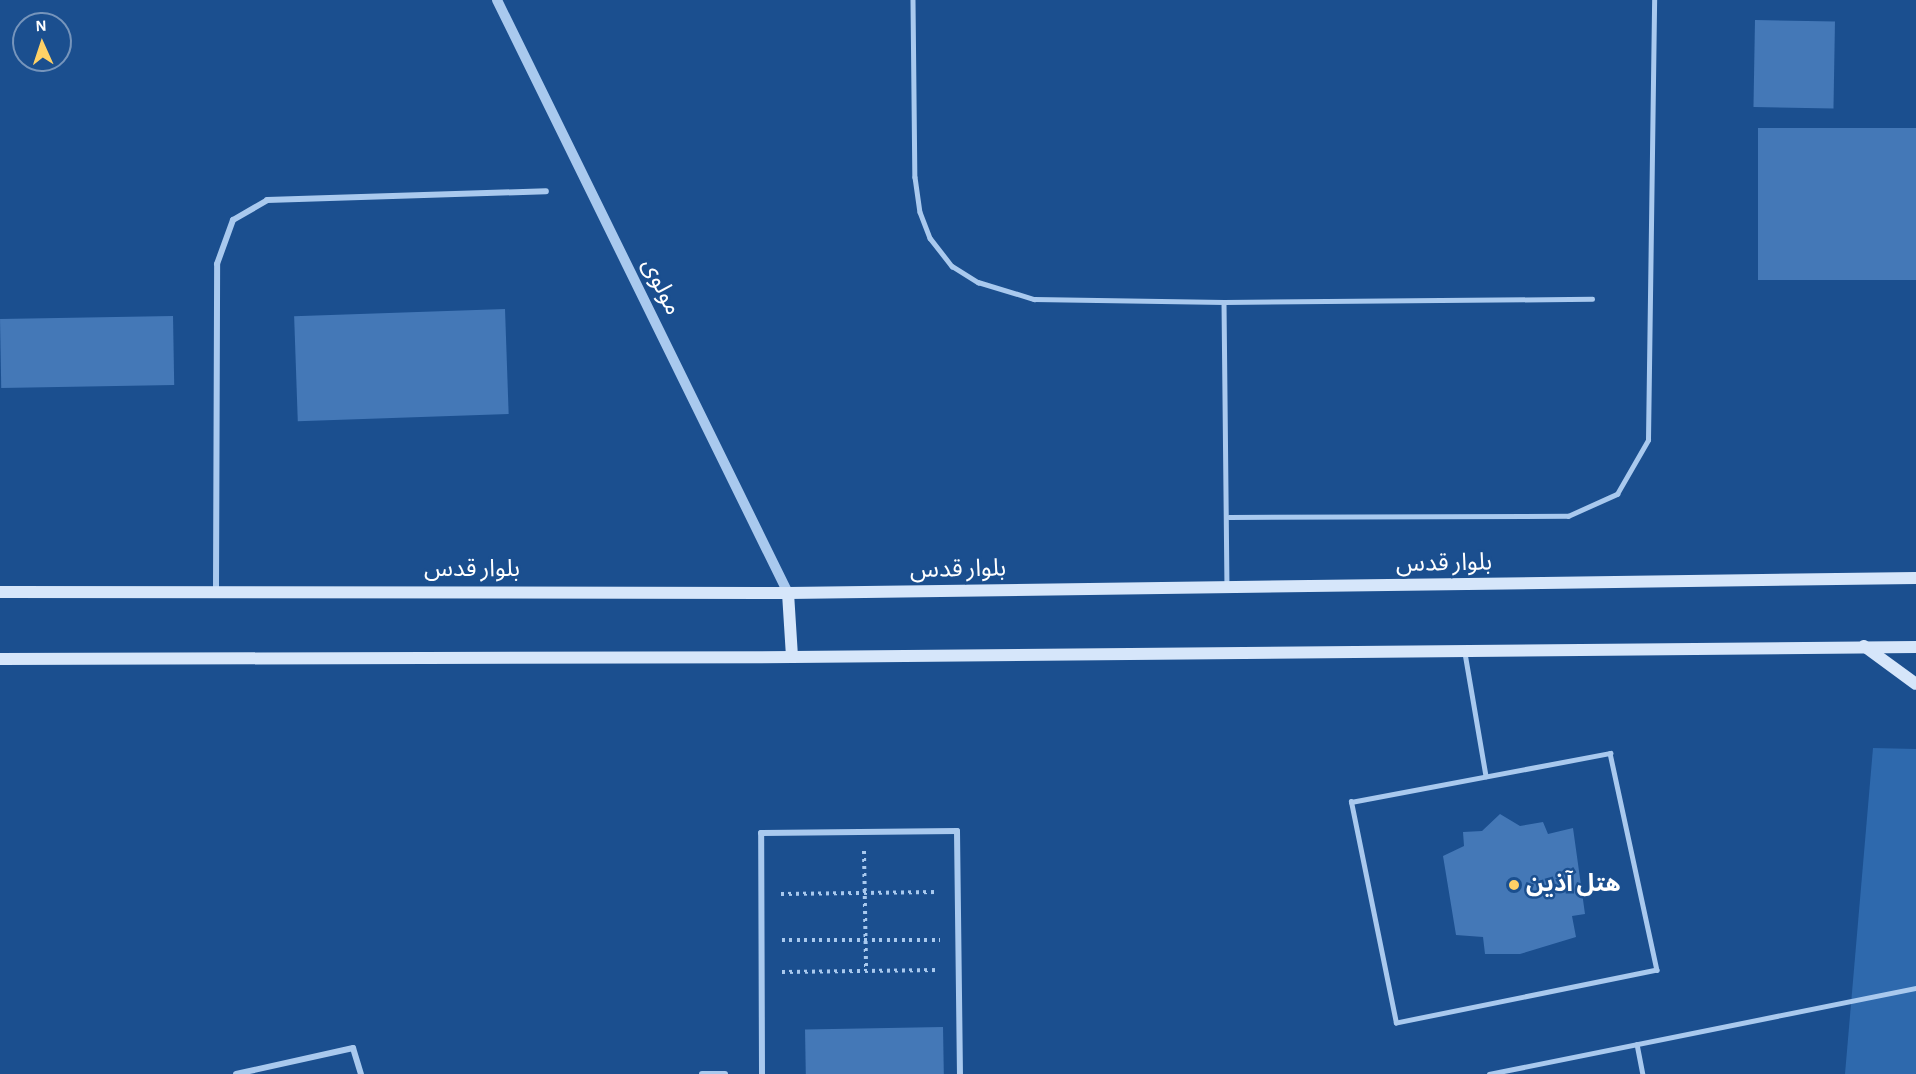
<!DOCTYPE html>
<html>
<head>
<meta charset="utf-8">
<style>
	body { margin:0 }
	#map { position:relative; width:1916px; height:1074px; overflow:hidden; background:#1b4f8f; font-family:"Alegreya Sans","Noto Sans Arabic",sans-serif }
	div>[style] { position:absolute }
	.green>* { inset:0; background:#2e69ad }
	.building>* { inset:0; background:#4478b7; transform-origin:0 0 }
	.path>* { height:4px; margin-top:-2px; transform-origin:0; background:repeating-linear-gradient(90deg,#a9c9ee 0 3px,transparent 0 7.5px) }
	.service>* { height:4.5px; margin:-2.25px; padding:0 2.25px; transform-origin:2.25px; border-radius:2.25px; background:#a9c9ee }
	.minor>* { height:6px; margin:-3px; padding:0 3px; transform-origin:3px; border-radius:3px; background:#a9c9ee }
	.tertiary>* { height:10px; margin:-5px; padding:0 5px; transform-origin:5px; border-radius:5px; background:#a9c9ee }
	.secondary>* { height:12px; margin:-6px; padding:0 6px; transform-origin:6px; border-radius:6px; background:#d6e6fa }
	.dots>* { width:16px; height:16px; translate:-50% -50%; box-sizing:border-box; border:3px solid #1b4f8f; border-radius:50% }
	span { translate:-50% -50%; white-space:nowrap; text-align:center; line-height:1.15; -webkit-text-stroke:5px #1b4f8f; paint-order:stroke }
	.street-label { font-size:24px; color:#fff }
	.poi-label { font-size:24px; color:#fff; font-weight:700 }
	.left { translate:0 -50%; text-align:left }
	.north { position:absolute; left:12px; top:12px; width:60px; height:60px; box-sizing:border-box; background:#1b4f8f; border:2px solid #7695bc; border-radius:50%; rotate:357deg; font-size:16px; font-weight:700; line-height:24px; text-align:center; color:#fff }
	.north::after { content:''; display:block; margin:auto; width:21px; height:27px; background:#ffd166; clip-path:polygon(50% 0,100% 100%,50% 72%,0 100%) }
</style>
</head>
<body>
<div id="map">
	<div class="green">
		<i style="clip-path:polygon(1873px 748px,1916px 749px,1916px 1074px,1845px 1074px)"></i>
	</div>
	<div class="building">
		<i style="left:1755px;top:20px;width:80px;height:87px;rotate:1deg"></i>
		<i style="left:1916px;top:128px;width:152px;height:158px;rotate:90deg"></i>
		<i style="left:505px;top:309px;width:105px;height:211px;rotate:88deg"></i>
		<i style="left:173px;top:316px;width:69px;height:173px;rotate:89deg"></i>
		<i style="clip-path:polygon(1500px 814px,1520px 826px,1543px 822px,1548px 834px,1573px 828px,1585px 914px,1572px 916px,1576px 937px,1520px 954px,1485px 954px,1483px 937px,1456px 935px,1443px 856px,1464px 846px,1463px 832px,1482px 831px)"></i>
		<i style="left:943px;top:1027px;width:47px;height:138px;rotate:89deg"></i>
	</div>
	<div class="path">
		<i style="left:864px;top:851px;width:120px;rotate:89deg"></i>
		<i style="left:781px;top:894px;width:157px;rotate:-0.7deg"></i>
		<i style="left:782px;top:940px;width:158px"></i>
		<i style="left:782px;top:972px;width:157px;rotate:-0.7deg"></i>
	</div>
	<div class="service">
		<i style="left:913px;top:0;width:177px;rotate:89.4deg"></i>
		<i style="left:915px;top:177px;width:35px;rotate:82deg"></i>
		<i style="left:920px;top:212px;width:28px;rotate:69deg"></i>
		<i style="left:930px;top:238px;width:36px;rotate:52deg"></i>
		<i style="left:952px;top:266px;width:31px;rotate:32deg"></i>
		<i style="left:978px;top:282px;width:59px;rotate:16.9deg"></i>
		<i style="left:1034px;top:299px;width:190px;rotate:0.9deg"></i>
		<i style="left:1224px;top:302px;width:284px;rotate:89.4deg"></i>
		<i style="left:1224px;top:302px;width:368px;rotate:-0.5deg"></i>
		<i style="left:1229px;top:517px;width:339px;rotate:-0.2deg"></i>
		<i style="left:1568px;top:516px;width:54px;rotate:-24.2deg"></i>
		<i style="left:1617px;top:494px;width:62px;rotate:-60.1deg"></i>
		<i style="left:1648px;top:440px;width:440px;rotate:-89.2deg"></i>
		<i style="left:1465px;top:653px;width:125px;rotate:80.3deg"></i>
		<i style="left:1610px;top:753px;width:222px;rotate:77.8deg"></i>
		<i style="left:1657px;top:970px;width:266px;rotate:168.5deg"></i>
		<i style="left:1396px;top:1023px;width:226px;rotate:-101.5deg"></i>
		<i style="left:1351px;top:802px;width:264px;rotate:-10.7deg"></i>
		<i style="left:1637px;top:1044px;width:31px;rotate:79deg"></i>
		<i style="left:1489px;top:1074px;width:436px;rotate:-11.4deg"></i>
	</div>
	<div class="minor">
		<i style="left:216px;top:590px;width:326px;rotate:-89.8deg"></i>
		<i style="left:217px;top:264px;width:47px;rotate:-70deg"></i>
		<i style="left:233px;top:220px;width:39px;rotate:-30deg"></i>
		<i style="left:267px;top:200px;width:279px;rotate:-1.8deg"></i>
		<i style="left:236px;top:1074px;width:120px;rotate:-12.5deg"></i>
		<i style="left:353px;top:1048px;width:27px;rotate:73deg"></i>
		<i style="left:702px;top:1074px;width:23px"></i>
		<i style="left:762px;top:1074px;width:241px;rotate:-90.2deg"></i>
		<i style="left:761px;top:833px;width:196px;rotate:-0.6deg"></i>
		<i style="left:957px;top:831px;width:243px;rotate:89.3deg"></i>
	</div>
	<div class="tertiary">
		<i style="left:497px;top:0;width:661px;rotate:63.86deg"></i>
	</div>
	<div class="secondary">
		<i style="left:0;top:592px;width:788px;rotate:0.07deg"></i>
		<i style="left:788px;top:593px;width:1128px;rotate:-0.76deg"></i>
		<i style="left:788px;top:593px;width:64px;rotate:86.4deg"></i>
		<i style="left:1864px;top:646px;width:64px;rotate:36.2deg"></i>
		<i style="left:0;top:659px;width:792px;rotate:-0.14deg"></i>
		<i style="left:792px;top:657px;width:1124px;rotate:-0.51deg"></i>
	</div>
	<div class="dots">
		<i style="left:1514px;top:885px;background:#ffd166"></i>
	</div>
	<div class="street-label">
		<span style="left:661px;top:287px;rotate:64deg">مولوی</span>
		<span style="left:1444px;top:564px;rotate:-1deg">بلوار قدس</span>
		<span style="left:472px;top:570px">بلوار قدس</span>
		<span style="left:958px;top:570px;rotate:-1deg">بلوار قدس</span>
	</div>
	<div class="poi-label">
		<span class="left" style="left:1526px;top:885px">هتل آذین</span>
	</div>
	<div class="north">N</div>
</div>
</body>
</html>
